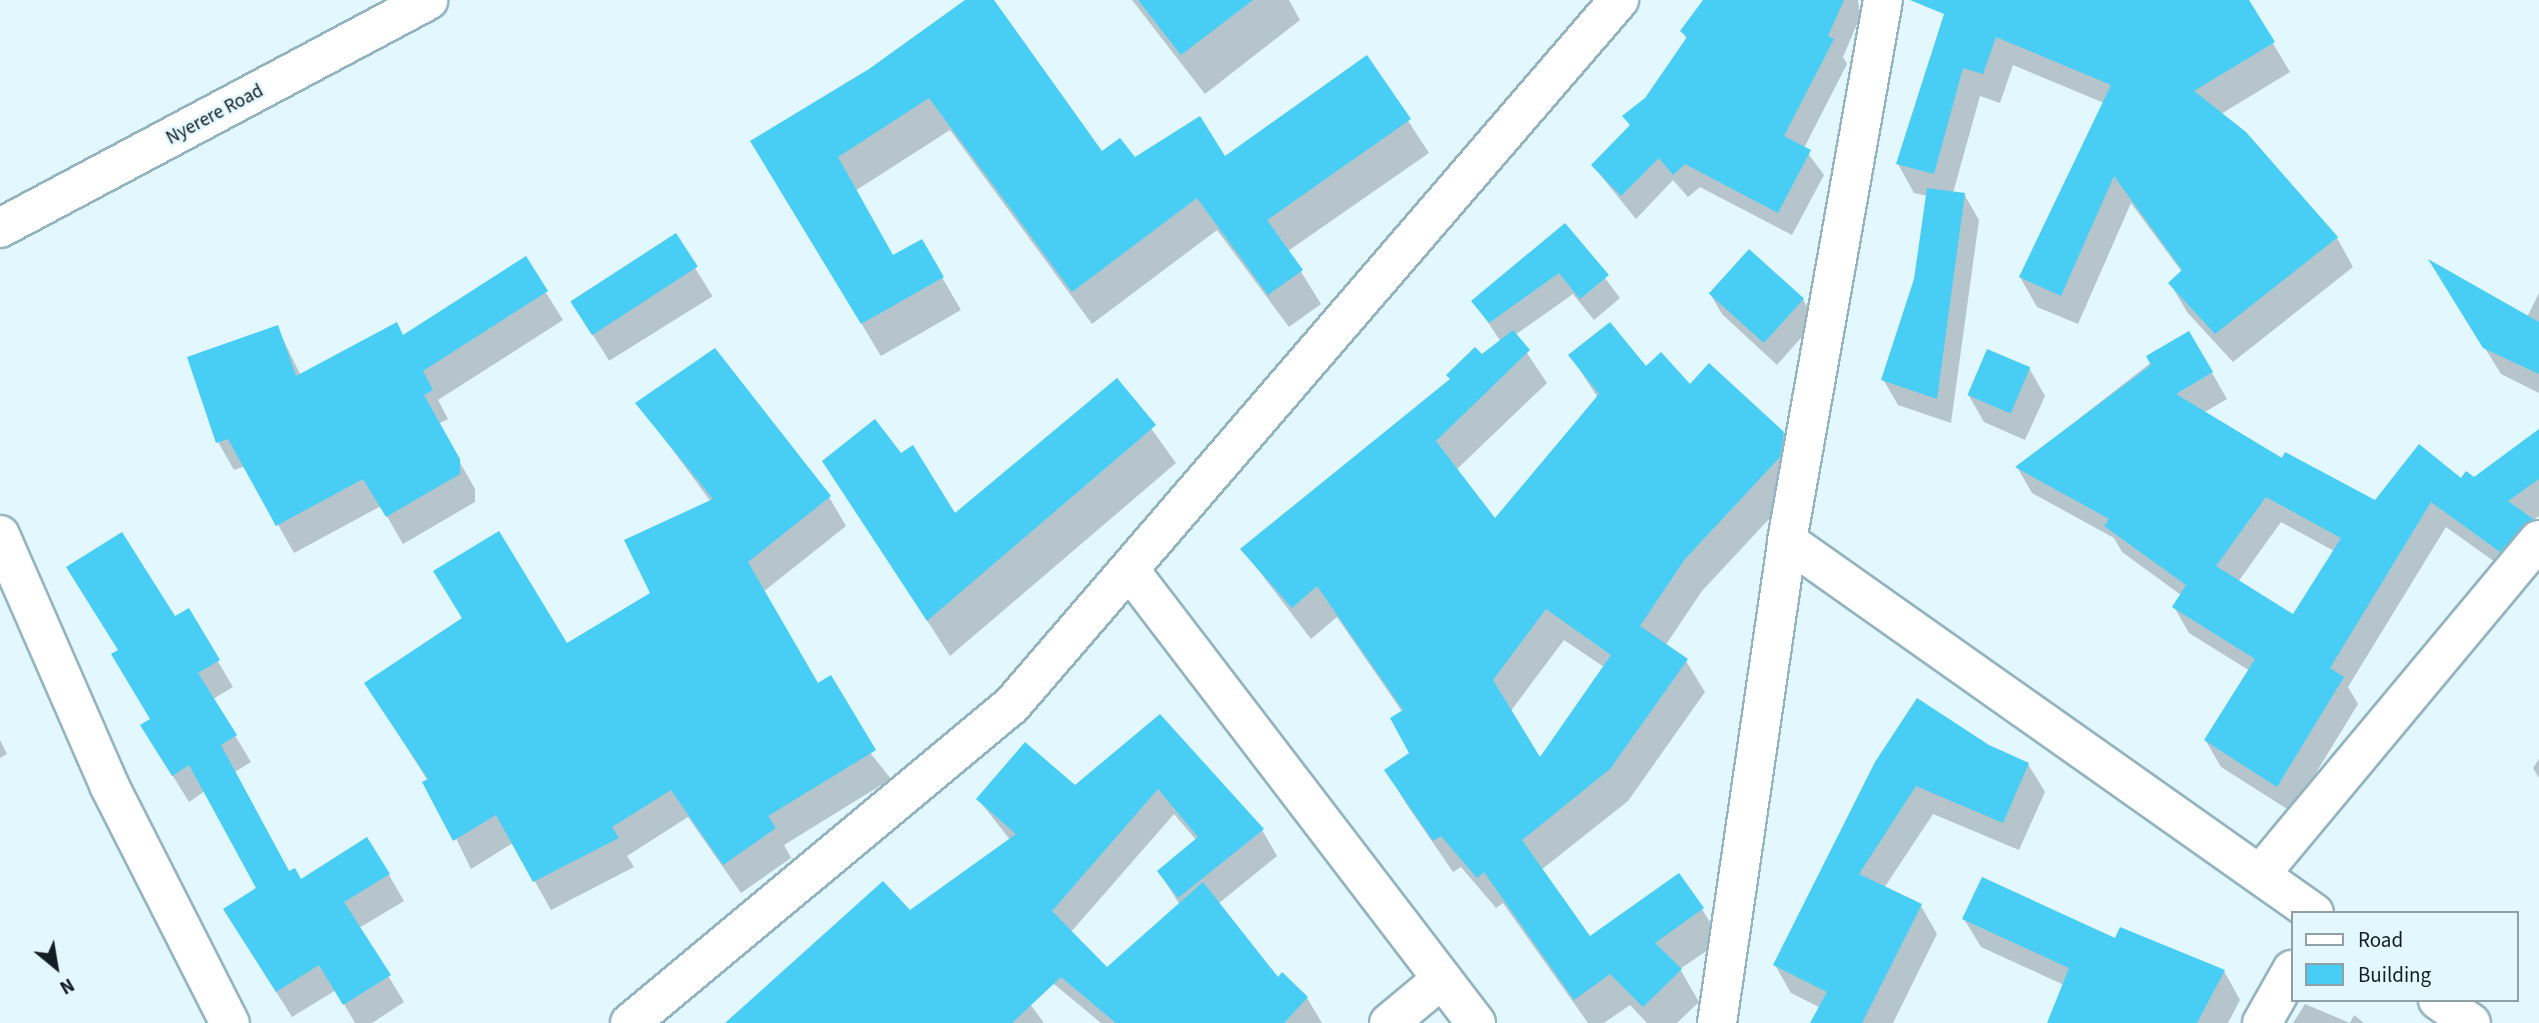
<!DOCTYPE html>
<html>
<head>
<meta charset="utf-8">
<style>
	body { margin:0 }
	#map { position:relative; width:2539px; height:1023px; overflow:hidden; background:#e3f7fe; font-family:"Source Sans 3",sans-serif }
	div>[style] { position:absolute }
	.shadow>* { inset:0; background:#0003; transform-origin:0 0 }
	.building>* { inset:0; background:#48cef5; transform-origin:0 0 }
	.roads { filter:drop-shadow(2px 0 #94b4bf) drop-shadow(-2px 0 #94b4bf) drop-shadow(0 2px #94b4bf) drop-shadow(0 -2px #94b4bf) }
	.minor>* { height:38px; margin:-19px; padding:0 19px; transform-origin:19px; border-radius:19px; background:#fff }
	.secondary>* { height:38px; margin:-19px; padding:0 19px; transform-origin:19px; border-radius:19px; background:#fff }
	.trunk>* { height:38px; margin:-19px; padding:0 19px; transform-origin:19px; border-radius:19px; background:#fff }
	span { translate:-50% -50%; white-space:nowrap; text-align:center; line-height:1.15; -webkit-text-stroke:5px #e3f7fe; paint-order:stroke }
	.street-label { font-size:19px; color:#121e23 }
	.legend { position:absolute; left:2291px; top:911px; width:228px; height:91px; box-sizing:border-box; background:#e3f7fe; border:2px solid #8fa0a6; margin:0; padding:9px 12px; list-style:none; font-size:21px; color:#121e23 }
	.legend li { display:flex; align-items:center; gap:14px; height:35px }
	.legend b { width:35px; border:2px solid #8fa0a6 }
	.north { position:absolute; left:21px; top:932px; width:70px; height:70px; -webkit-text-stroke:5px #e3f7fe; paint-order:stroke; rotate:150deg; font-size:19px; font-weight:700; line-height:28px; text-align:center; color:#121e23 }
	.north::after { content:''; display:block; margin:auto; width:24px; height:32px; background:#121e23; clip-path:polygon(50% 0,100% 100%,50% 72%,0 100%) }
</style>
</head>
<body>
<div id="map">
	<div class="shadow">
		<i style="clip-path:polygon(968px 0,992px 0,1102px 153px,1134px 160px,1224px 158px,1367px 58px,1429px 153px,1288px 251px,1321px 304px,1289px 327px,1217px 230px,1092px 324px,950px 130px,855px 191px,893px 257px,921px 241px,961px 310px,881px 356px,771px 174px,870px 70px)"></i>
		<i style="clip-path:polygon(1132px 0,1289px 0,1300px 20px,1205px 94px)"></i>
		<i style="clip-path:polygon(1705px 0,1858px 0,1860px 17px,1843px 57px,1847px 64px,1804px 148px,1824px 175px,1792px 235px,1700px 187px,1688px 197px,1673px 180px,1636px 219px,1593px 166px,1631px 127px,1625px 117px,1646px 99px,1687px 40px,1682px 31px)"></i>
		<i style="clip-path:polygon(1951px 0,2247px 0,2290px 72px,2221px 114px,2337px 238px,2353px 267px,2233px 362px,2187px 312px,2170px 283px,2182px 272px,2131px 203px,2078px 324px,2037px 307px,2020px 277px,2104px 103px,2013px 65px,2000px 103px,1980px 96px,1953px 193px,1964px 194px,1979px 220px,1951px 423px,1898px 405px,1883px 379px,1916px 279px,1928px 196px,1914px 193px,1898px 164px)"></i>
		<i style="clip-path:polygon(evenodd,1565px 225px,1620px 298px,1594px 320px,1573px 294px,1515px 335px,1547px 383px,1456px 470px,1495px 521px,1598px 398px,1570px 355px,1646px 368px,1690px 386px,1783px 434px,1801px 466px,1797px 489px,1702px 591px,1665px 646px,1686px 661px,1705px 692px,1628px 801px,1541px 870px,1589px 938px,1702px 909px,1721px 941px,1680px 969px,1699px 1002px,1677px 1023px,1647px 1023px,1630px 1005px,1604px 1023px,1588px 1023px,1503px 903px,1496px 908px,1461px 867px,1453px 872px,1405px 802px,1387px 771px,1412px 753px,1403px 713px,1337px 617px,1311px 639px,1243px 550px,1501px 342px,1474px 301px,1565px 225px,1564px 640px,1604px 667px,1539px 760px,1510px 712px,1564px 640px)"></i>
		<i style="left:675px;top:236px;width:71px;height:122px;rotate:58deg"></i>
		<i style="clip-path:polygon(525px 259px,563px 320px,438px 400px,448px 419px,438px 424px,475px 489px,475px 502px,403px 544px,381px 506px,294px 553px,245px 466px,234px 470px,218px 442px,277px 327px,301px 376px,403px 337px)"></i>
		<i style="clip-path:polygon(2447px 287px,2527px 317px,2539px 293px,2539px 393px,2501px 374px)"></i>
		<i style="clip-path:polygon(1709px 292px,1803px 299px,1815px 322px,1777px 365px,1722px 314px)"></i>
		<i style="clip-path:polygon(evenodd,2189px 333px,2227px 399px,2203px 413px,2282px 460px,2375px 503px,2474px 479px,2539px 431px,2539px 516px,2532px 521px,2539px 534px,2516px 577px,2446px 527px,2348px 687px,2358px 704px,2292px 812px,2221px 767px,2206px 741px,2250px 671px,2189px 633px,2174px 607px,2181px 595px,2122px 552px,2114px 538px,2032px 493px,2017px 467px,2189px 333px,2281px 522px,2334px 551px,2294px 617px,2238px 582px,2281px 522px)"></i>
		<i style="clip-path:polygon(2029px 368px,2045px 396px,2025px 440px,1984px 422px,1968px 394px)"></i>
		<i style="clip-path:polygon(1117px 381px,1176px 463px,950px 656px,824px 461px,901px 455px,954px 516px)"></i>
		<i style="clip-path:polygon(638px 403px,829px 497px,846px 526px,763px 592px,817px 686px,891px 779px,784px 845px,791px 858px,741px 893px,688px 817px,627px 856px,634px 867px,551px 910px,513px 843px,471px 869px,428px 781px,366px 683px,566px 645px,652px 594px,711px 502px)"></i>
		<i style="clip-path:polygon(188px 611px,233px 687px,213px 699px,251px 762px,235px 772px,290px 873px,301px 881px,389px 875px,404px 901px,359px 928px,404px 1002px,372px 1023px,355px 1023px,336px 990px,292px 1017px,241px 936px,258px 889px,205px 791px,189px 802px,158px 752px,152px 719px,174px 619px)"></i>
		<i style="clip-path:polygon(evenodd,1159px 716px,1262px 830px,1277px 856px,1218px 904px,1277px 980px,1307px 998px,1322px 1023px,1101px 1023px,965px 910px,1011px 841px,978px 799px,1075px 787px,1159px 716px,1174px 814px,1197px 841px,1159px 872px,1180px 905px,1107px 969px,1071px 932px,1174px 814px)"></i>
		<i style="clip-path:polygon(0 740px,7px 754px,0 758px)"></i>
		<i style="clip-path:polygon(1988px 747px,2028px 764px,2045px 792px,2019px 850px,1933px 814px,1884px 888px,1921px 906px,1937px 934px,1893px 1023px,1812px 1023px,1821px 1008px,1791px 993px,1775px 965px,1876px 763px)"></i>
		<i style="clip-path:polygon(2539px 759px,2539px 778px,2533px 768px)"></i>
		<i style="clip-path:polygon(944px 888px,1044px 1023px,748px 1023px,910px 912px)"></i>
		<i style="clip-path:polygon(1964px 919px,2116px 940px,2224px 971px,2240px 1000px,2228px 1023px,2049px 1023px,2064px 985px,1981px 947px)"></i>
		<i style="clip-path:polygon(2305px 1004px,2350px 1023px,2354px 1015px,2364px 1023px,2293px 1023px)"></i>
	</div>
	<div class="building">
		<i style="clip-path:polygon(965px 0,994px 0,1102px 151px,1120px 138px,1135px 157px,1200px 116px,1225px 156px,1367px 55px,1411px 119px,1267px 220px,1303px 270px,1268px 295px,1197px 198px,1072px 292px,929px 98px,838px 157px,893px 255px,922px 239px,944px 277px,861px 324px,750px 141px,869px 69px)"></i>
		<i style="clip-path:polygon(1138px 0,1253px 0,1181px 55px)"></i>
		<i style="clip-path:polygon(1703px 0,1844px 0,1828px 36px,1834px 39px,1784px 136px,1811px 150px,1778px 213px,1685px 164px,1673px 175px,1659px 158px,1621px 196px,1591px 165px,1630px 125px,1622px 116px,1645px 98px,1687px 37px,1680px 31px)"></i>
		<i style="clip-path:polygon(1910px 0,2249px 0,2275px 42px,2194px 91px,2246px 132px,2338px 237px,2215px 334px,2168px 283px,2182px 270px,2114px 176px,2061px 296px,2019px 277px,2111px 85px,1996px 37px,1983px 74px,1963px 68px,1934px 174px,1896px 164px,1944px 14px)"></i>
		<i style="clip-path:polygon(1927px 188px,1965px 193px,1937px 399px,1881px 380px,1914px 279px)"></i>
		<i style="clip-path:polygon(1565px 223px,1609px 275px,1580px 299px,1559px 273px,1489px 323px,1471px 301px)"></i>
		<i style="left:676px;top:233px;width:40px;height:126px;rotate:57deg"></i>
		<i style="left:1749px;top:249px;width:74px;height:60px;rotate:42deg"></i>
		<i style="clip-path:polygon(526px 256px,548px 291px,423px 371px,433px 390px,424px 395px,460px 459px,460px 474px,386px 517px,363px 479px,276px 526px,228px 439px,216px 443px,187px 357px,278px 325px,296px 376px,397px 322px,403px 335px)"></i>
		<i style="clip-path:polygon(2428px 259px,2539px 322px,2539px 374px,2483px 348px)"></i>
		<i style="clip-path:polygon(evenodd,1610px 322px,1646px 366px,1661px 352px,1690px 384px,1709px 363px,1784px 432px,1780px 457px,1685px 559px,1640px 626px,1688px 659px,1610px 769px,1522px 840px,1590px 936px,1679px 873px,1704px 908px,1655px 943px,1682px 969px,1643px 1007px,1610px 974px,1574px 1000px,1484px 872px,1477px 878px,1441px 836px,1433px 841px,1384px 770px,1409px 753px,1390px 718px,1403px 710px,1317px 586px,1292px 608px,1240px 549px,1450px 379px,1446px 375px,1475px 347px,1482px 354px,1513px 330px,1530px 350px,1436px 441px,1495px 518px,1599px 394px,1568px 355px,1610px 322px,1546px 609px,1611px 655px,1540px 757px,1493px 680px,1546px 609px)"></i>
		<i style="clip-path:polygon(evenodd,2189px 331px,2213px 372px,2176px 394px,2282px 458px,2285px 452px,2375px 500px,2419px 444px,2461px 478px,2466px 471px,2474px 477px,2539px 429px,2539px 479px,2508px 501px,2533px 519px,2500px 552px,2431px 502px,2330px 668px,2344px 677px,2277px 787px,2204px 740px,2255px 659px,2172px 607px,2186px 585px,2104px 526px,2109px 519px,2015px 467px,2151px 365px,2146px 356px,2189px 331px,2266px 497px,2341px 538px,2293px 614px,2216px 566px,2266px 497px)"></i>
		<i style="clip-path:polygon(715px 348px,831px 496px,748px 562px,818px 683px,831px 675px,876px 750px,768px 816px,776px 828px,723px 865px,671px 790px,612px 827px,619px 838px,533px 882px,496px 815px,453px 841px,422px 782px,428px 779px,364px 683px,462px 618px,433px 571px,499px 531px,567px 643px,650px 593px,624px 540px,713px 499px,635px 403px)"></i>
		<i style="left:1987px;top:349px;width:47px;height:50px;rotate:23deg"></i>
		<i style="clip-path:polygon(1117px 378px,1156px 425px,927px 621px,822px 461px,875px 419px,901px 453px,913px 445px,955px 513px)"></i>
		<i style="clip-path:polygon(122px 532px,175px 616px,189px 608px,220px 660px,198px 673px,237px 735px,221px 745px,289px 871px,295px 868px,301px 879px,367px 837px,390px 874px,344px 902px,391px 975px,343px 1005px,319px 965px,276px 992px,223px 909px,256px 888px,189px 765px,172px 776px,140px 725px,150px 719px,111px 654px,118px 650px,66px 567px)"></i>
		<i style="clip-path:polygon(1917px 698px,1989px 745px,2029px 763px,2003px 823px,1916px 786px,1859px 874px,1922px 904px,1862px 1023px,1810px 1023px,1827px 992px,1773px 965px,1875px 762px)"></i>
		<i style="clip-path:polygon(1160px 714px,1264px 829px,1178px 898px,1157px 871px,1198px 837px,1158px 789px,1052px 911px,1107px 967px,1203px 882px,1278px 977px,1282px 972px,1308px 997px,1284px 1023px,1116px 1023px,1061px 977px,1012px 1023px,725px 1023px,883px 881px,910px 910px,1016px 834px,976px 799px,1025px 742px,1075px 785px)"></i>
		<i style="clip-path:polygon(1982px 877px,2115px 938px,2120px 927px,2225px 970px,2197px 1023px,2047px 1023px,2069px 968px,1962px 919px)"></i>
	</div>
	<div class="roads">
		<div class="minor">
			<i style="left:0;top:535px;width:273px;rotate:66.4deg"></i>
			<i style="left:109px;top:785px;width:267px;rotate:63.1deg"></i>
			<i style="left:1787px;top:541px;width:645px;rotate:35.22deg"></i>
			<i style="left:1131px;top:572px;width:568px;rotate:52.59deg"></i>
			<i style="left:2262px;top:872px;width:432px;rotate:-50.2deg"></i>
			<i style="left:2438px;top:1000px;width:40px;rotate:34.9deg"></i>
			<i style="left:630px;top:1023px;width:496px;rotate:-39.8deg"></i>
			<i style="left:1011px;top:706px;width:932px;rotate:-49.27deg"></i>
			<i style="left:1389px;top:1023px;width:69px;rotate:-39.7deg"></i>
			<i style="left:2262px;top:1023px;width:61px;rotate:-60.5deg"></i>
		</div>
		<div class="secondary">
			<i style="left:1717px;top:1023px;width:487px;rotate:-81.7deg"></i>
			<i style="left:1787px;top:541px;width:549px;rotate:-79.94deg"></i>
		</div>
		<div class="trunk">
			<i style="left:0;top:228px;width:485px;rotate:-28deg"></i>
		</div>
	</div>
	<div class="street-label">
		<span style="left:215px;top:115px;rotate:-28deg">Nyerere Road</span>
	</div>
	<ul class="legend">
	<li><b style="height:9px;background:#fff"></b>Road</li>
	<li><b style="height:19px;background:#48cef5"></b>Building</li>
	</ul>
	<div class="north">N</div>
</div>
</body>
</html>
